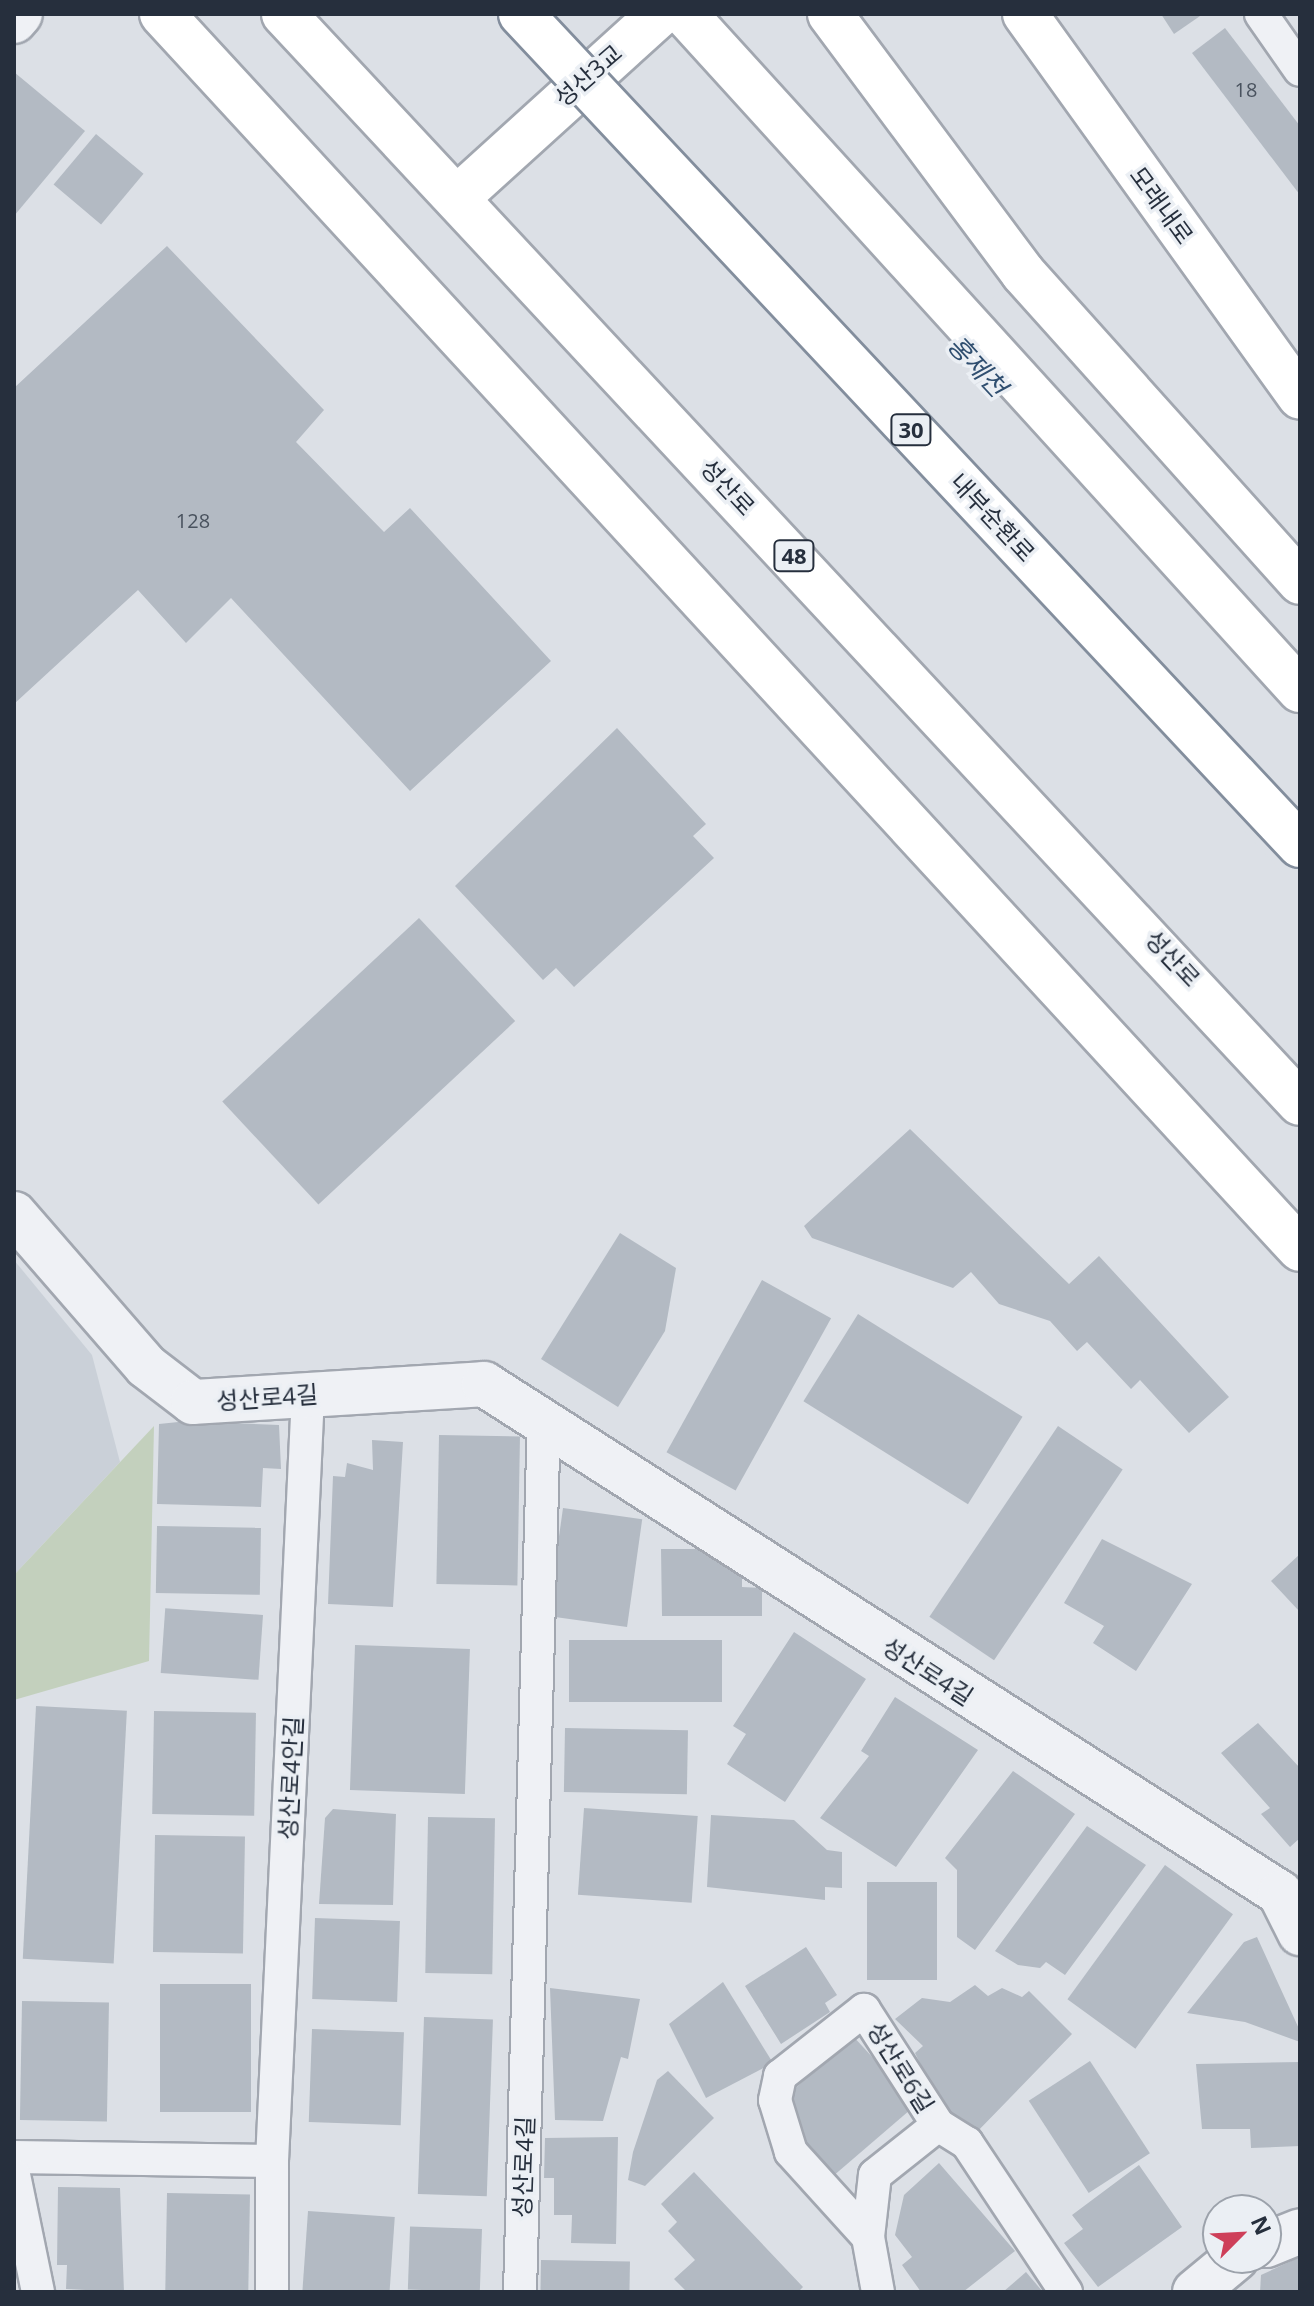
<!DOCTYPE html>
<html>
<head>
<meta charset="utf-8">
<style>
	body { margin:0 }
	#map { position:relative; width:1314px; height:2306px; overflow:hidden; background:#dce0e6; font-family:"Open Sans","Noto Sans KR",sans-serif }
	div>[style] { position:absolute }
	.built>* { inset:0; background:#cad0d8 }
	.green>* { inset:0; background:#c3d0bd }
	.pier>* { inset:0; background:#dce0e6 }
	.building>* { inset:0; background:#b3bac3; transform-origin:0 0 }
	.roads { filter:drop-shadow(2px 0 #a2a7b0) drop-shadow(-2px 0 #a2a7b0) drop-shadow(0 2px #a2a7b0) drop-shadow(0 -2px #a2a7b0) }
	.lane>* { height:32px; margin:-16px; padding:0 16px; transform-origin:16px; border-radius:16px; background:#eff1f5 }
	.street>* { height:44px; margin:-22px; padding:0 22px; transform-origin:22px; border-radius:22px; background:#eff1f5 }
	.secondary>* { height:44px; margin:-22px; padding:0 22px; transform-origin:22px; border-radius:22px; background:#fff }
	.primary>* { height:44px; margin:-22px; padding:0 22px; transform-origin:22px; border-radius:22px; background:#fff }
	.highway>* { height:44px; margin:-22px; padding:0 22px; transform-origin:22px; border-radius:22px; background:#fff }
	.bridges { filter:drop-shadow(2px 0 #838e9d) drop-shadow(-2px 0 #838e9d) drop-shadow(0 2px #838e9d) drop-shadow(0 -2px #838e9d) }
	.highway-bridge>* { height:44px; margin:-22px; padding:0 22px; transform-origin:22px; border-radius:22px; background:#fff }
	span { translate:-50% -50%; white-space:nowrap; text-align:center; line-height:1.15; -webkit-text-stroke:7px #ebeff4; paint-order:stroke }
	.number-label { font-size:20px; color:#49525e }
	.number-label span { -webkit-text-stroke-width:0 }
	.shield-label span { padding:2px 6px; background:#ebeff4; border:2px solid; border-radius:6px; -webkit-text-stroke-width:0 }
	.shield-label { font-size:22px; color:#262f3d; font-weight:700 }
	.street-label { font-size:24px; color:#262f3d }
	.water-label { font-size:26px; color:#304f70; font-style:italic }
	.frame { position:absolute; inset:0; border:16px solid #262f3d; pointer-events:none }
	.north { position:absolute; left:1202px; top:2194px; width:80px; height:80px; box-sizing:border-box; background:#ebeff4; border:2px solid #9ca2ab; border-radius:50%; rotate:66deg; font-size:22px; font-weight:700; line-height:32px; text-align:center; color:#262f3d }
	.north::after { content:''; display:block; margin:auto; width:28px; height:36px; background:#ce3f59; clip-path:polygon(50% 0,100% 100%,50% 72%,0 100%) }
</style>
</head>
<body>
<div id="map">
	<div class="built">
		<i style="clip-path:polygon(14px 1260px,92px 1355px,120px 1462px,14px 1575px)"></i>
	</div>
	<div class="green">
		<i style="clip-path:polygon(154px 1426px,149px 1661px,14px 1700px,14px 1575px)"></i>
	</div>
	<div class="pier">
		<i style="clip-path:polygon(501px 14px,725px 14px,990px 300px,1006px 287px,1300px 605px,1300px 892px)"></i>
	</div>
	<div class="building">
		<i style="clip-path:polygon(1161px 14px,1203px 14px,1174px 34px)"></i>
		<i style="clip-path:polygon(1225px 28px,1300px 126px,1300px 195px,1192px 53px)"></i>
		<i style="clip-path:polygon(14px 72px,85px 131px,14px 216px)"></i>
		<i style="left:96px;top:134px;width:62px;height:66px;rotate:40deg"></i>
		<i style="clip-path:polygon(167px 246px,324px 410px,296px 442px,384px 532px,410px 508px,551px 661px,410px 791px,231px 598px,186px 643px,138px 590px,14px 704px,14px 388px)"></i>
		<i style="clip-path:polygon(617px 728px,706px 824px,693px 836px,714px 858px,574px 987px,556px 968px,543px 980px,455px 886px)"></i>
		<i style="left:419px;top:918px;width:141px;height:269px;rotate:47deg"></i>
		<i style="clip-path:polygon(910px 1129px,1069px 1284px,1099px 1256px,1229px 1397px,1189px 1433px,1140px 1380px,1131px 1389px,1087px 1342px,1077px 1351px,1050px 1321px,999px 1304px,971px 1272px,953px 1288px,812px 1238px,804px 1226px)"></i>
		<i style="clip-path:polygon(620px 1233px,676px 1268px,665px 1331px,618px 1407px,541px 1359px)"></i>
		<i style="left:762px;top:1280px;width:79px;height:197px;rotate:29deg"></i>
		<i style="left:858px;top:1314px;width:194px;height:103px;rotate:32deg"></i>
		<i style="clip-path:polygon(188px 1421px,279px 1425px,281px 1469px,263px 1468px,261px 1507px,157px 1504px,159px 1424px)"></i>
		<i style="left:1058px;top:1426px;width:78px;height:230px;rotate:34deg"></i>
		<i style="left:439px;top:1435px;width:81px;height:149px;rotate:1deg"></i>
		<i style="clip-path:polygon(372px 1440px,403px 1442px,393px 1607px,328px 1604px,333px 1476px,345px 1477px,347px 1463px,373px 1470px)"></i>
		<i style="left:563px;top:1508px;width:80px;height:109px;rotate:8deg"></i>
		<i style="left:157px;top:1526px;width:104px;height:67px;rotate:1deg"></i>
		<i style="clip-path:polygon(1102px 1539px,1192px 1584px,1136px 1671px,1093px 1643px,1104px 1626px,1064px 1603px)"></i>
		<i style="clip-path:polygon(661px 1549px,700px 1549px,742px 1576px,742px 1587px,762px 1588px,762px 1616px,662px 1616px)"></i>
		<i style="clip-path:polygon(1300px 1554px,1300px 1612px,1271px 1581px)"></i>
		<i style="left:263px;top:1615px;width:65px;height:98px;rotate:94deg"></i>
		<i style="clip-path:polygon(794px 1632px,866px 1679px,785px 1802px,727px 1764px,746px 1734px,733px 1726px)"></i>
		<i style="left:569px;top:1640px;width:153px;height:62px"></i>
		<i style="left:355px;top:1645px;width:115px;height:145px;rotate:2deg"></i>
		<i style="clip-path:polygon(895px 1697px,978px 1750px,896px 1867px,820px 1818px,869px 1756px,861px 1751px)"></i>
		<i style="left:36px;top:1706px;width:91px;height:253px;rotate:3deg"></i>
		<i style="left:154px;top:1711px;width:102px;height:103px;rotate:1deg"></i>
		<i style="clip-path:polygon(1258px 1723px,1300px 1768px,1300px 1838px,1290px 1847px,1261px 1814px,1270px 1808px,1221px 1753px)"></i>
		<i style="left:565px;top:1728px;width:123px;height:64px;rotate:1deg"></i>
		<i style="clip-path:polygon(1013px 1771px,1075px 1814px,975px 1950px,957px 1937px,957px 1870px,945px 1858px)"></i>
		<i style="left:584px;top:1808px;width:114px;height:87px;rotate:4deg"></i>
		<i style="clip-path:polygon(333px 1809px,396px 1814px,393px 1905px,319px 1904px,325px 1818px)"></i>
		<i style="clip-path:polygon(711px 1815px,794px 1820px,827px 1850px,842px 1852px,842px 1888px,825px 1887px,825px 1900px,707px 1887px)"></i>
		<i style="left:428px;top:1817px;width:67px;height:156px;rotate:1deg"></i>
		<i style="clip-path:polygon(1087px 1826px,1146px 1865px,1065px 1975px,1046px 1962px,1040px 1968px,1018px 1965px,995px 1951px)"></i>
		<i style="left:155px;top:1835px;width:90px;height:117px;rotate:1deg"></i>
		<i style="left:1165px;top:1865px;width:84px;height:166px;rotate:36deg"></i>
		<i style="left:867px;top:1882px;width:70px;height:98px"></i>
		<i style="left:315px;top:1918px;width:85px;height:81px;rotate:2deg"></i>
		<i style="clip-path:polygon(1257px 1937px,1300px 2031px,1300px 2042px,1245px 2022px,1187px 2013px,1244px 1942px)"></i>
		<i style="clip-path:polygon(806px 1947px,837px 1995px,825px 2003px,830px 2012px,781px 2044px,745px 1986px)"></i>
		<i style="clip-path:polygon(723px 1982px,773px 2063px,706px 2098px,669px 2024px)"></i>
		<i style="left:160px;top:1984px;width:91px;height:128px"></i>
		<i style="clip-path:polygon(975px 1985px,988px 1996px,1002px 1988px,1022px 1997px,1029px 1991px,1072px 2034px,974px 2135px,940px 2104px,915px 2053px,923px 2046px,895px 2019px,922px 1998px,950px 2002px)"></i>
		<i style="clip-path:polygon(550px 1988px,640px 1999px,628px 2059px,621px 2057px,603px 2121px,555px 2120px)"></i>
		<i style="left:22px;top:2001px;width:87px;height:119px;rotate:1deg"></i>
		<i style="left:424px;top:2017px;width:69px;height:177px;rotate:2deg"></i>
		<i style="left:312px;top:2029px;width:92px;height:93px;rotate:2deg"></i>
		<i style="clip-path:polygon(852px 2035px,908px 2096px,910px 2110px,832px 2177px,790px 2134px,785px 2098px)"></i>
		<i style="left:1090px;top:2061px;width:110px;height:73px;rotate:57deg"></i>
		<i style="clip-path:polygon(1300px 2062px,1300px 2146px,1251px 2148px,1250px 2129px,1202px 2129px,1196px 2064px)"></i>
		<i style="clip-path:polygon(668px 2071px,714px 2118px,645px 2186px,628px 2180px,633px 2152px,657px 2080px)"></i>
		<i style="clip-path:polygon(618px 2137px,616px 2244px,571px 2243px,572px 2215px,554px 2215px,554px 2178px,544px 2178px,545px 2138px)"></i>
		<i style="clip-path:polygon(939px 2163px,1015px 2251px,963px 2292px,921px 2292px,902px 2265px,912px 2257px,895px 2235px,904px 2195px)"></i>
		<i style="clip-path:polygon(1139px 2165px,1182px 2227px,1098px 2287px,1064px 2243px,1083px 2229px,1072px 2215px)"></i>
		<i style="clip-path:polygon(694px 2172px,803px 2287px,798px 2292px,687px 2292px,674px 2279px,695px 2260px,668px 2231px,677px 2222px,661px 2204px)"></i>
		<i style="clip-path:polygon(58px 2187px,120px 2188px,124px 2292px,66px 2289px,67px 2265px,57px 2265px)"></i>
		<i style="left:167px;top:2193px;width:83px;height:99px;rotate:1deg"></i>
		<i style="left:308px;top:2211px;width:87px;height:81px;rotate:4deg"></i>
		<i style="left:482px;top:2229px;width:63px;height:72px;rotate:92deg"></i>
		<i style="clip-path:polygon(1300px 2257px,1300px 2292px,1260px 2292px,1261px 2275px)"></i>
		<i style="left:541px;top:2260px;width:89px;height:32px;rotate:1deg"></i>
		<i style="clip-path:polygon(1026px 2272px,1043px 2292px,1003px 2292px)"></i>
	</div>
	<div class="roads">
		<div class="lane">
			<i style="left:1261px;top:14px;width:68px;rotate:55.1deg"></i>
			<i style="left:14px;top:2157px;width:258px;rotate:0.9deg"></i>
			<i style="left:14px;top:2175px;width:119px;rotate:78.4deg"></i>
			<i style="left:868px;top:2237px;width:62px;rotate:-83.6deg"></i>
			<i style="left:875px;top:2175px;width:80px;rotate:-38.4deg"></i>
			<i style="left:272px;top:2292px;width:131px;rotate:-90deg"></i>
			<i style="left:272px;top:2161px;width:768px;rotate:-87.31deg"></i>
			<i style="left:520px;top:2292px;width:873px;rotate:-88.43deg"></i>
			<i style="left:878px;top:2292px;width:56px;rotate:-100.3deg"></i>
			<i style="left:868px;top:2237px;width:115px;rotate:-132.2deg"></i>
			<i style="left:791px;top:2152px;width:54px;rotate:-107.1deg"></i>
			<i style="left:775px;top:2100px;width:25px;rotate:-78deg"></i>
			<i style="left:780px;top:2076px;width:107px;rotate:-38.2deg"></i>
			<i style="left:864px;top:2010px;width:137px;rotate:57.2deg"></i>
			<i style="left:938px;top:2125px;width:34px;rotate:32deg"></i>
			<i style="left:967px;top:2143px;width:179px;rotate:56.4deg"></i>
		</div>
		<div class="street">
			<i style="left:14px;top:21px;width:9px;rotate:-49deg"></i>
			<i style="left:14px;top:1214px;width:201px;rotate:49deg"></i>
			<i style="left:146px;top:1366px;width:59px;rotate:37.5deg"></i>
			<i style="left:193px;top:1402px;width:292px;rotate:-3.5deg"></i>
			<i style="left:484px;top:1384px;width:945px;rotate:32.6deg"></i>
			<i style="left:1280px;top:1893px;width:45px;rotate:63.4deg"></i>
			<i style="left:1266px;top:2245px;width:37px;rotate:-22deg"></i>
			<i style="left:1195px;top:2292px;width:53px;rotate:-39.7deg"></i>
		</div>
		<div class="secondary">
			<i style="left:1025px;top:14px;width:471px;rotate:54.3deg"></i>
			<i style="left:457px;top:198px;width:274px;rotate:-42.2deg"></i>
		</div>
		<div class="primary">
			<i style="left:162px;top:14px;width:1679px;rotate:47.34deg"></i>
			<i style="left:284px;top:14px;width:1489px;rotate:46.99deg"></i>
		</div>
		<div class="highway">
			<i style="left:685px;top:14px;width:914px;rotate:47.71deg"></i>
			<i style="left:830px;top:14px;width:323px;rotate:53.3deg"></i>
			<i style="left:1023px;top:273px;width:415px;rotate:48.1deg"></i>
		</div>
	</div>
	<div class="bridges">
		<div class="highway-bridge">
			<i style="left:521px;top:14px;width:1139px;rotate:46.85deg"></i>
		</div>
	</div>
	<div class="number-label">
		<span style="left:1246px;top:89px">18</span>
		<span style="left:193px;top:520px">128</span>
	</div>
	<div class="shield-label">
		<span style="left:911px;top:430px">30</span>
		<span style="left:794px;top:556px">48</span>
	</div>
	<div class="street-label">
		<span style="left:588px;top:75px;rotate:-41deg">성산3교</span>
		<span style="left:1162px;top:205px;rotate:54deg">모래내로</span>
		<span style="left:728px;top:487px;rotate:47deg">성산로</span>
		<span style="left:993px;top:517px;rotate:47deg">내부순환로</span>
		<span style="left:1173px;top:958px;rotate:47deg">성산로</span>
		<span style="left:267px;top:1397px;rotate:-4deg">성산로4길</span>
		<span style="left:928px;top:1671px;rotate:33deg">성산로4길</span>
		<span style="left:290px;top:1778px;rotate:-87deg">성산로4안길</span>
		<span style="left:901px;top:2067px;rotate:58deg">성산로6길</span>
		<span style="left:523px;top:2167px;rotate:-88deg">성산로4길</span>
	</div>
	<div class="water-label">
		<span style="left:977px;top:366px;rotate:47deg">홍제천</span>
	</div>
	<div class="frame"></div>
	<div class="north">N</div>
</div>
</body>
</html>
